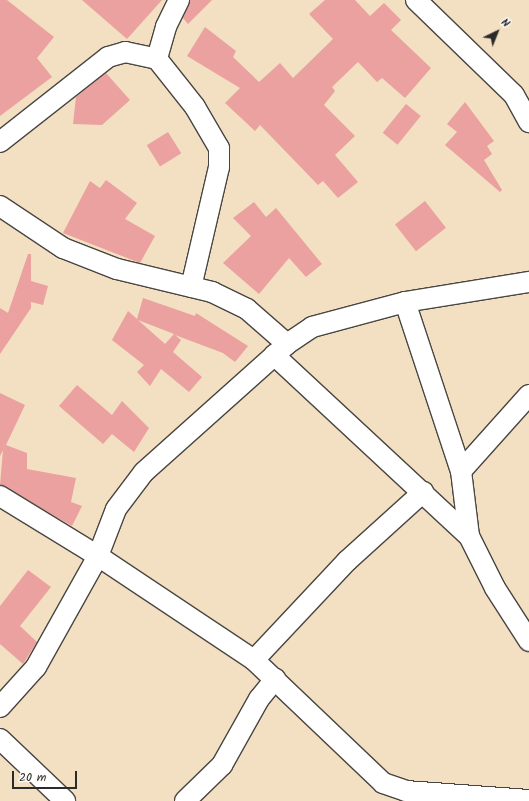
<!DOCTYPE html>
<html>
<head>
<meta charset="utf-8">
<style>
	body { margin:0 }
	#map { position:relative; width:529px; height:801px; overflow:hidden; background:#f3dfc2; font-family:Kalam,sans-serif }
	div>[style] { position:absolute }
	.building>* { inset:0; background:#eaa1a0; transform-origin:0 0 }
	.roads { filter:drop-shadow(1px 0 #494642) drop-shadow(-1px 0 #494642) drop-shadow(0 1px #494642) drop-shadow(0 -1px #494642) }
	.minor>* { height:20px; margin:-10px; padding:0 10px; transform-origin:10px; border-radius:10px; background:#fff }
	span { translate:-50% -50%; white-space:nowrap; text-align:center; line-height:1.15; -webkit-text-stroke:4px #fdfcf7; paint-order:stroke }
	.north { position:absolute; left:477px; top:12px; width:40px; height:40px; -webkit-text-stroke:3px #fdfcf7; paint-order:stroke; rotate:43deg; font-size:11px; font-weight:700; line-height:16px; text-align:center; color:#2b2b2b }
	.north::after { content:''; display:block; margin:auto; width:14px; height:18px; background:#2b2b2b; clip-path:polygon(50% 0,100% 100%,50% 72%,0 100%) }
	.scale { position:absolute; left:12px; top:771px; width:65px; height:18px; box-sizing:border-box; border:2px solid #2b2b2b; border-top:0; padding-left:5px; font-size:12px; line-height:14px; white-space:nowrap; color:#2b2b2b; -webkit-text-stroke:3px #fdfcf7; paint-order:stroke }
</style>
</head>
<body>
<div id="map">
	<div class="building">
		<i style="clip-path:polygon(0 0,7px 0,54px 37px,37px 58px,52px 77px,0 116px)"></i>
		<i style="clip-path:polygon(82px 0,162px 0,127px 39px)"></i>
		<i style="clip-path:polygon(190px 0,212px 0,188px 24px,183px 18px)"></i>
		<i style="clip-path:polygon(325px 0,355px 0,370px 16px,384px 3px,401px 20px,391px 30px,431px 68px,405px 98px,382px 78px,377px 82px,358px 62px,332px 87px,335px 91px,324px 105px,355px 136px,335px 155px,358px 182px,338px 198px,323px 181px,318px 185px,260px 125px,255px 131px,225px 103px,240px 88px,187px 56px,205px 27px,236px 51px,233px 57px,259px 82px,280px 63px,293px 78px,333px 39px,309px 14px)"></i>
		<i style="clip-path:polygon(106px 73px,130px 100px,102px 125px,73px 124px,76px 97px)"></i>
		<i style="clip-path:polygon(465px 102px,494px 141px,487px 146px,492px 154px,484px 160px,502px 190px,500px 192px,445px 145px,457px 132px,447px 124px)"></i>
		<i style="left:406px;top:104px;width:19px;height:37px;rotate:39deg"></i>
		<i style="left:168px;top:132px;width:25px;height:25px;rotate:58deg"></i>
		<i style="clip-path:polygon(106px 180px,137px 203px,125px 219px,155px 236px,140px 263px,63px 233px,90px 181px,100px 188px)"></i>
		<i style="left:425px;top:201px;width:34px;height:38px;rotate:52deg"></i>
		<i style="clip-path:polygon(254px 202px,266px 217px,276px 208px,322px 264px,306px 277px,289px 258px,259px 294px,223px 263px,251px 236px,233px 218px)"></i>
		<i style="clip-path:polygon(28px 254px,31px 254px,31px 281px,48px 286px,43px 305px,31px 302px,31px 308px,0 354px,0 308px,8px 313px)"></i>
		<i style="clip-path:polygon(evenodd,143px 298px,195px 316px,196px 313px,248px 346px,235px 362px,223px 353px,175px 335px,181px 340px,173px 352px,202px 377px,189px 392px,161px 369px,150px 386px,137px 372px,144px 365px,112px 340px,128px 311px,137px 319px,143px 298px,138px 320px,174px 334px,165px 344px,138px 320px)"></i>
		<i style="clip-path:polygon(77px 385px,112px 415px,122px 401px,149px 428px,134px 452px,112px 434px,103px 444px,59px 406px)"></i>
		<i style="clip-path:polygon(0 393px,25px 405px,6px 445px,27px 453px,27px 469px,76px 478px,71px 502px,82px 506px,72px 526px,0 485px,3px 450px,0 456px)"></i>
		<i style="clip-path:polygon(28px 570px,51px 587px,20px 626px,37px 642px,23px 664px,0 644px,0 606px)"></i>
	</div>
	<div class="roads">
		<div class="minor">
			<i style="left:179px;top:0;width:30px;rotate:116deg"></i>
			<i style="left:166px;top:27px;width:33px;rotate:106deg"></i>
			<i style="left:157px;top:59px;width:61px;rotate:51.6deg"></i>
			<i style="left:195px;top:107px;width:48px;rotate:59.7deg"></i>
			<i style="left:219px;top:148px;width:19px;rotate:90deg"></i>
			<i style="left:219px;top:167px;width:123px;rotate:103.1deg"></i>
			<i style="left:416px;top:0;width:136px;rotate:44.1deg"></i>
			<i style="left:514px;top:95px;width:31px;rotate:61deg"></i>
			<i style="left:0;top:142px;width:137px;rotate:-38.2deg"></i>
			<i style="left:108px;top:57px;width:18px;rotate:-16deg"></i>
			<i style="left:125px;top:52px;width:33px;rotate:12deg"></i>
			<i style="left:0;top:206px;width:76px;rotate:33.7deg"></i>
			<i style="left:63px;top:248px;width:58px;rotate:21.3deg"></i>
			<i style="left:117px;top:269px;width:98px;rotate:13.6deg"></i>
			<i style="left:212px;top:292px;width:39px;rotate:26deg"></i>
			<i style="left:247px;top:309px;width:53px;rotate:41.2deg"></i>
			<i style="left:405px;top:302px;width:178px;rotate:71.7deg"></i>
			<i style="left:461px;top:471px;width:65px;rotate:83deg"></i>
			<i style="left:469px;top:536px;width:58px;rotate:63.4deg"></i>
			<i style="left:495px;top:588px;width:63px;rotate:57.3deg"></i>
			<i style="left:274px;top:355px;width:266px;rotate:42.9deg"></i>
			<i style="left:461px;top:471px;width:102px;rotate:-48.2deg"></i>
			<i style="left:0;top:496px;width:115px;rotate:31.5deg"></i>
			<i style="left:98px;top:556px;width:187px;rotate:33.7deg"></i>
			<i style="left:254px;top:660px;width:178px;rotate:43.6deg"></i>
			<i style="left:383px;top:783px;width:24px;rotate:19deg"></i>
			<i style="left:406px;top:791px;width:123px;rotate:4.2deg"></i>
			<i style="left:254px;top:660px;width:136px;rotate:-46.8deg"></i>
			<i style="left:347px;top:561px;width:103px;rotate:-42.2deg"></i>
			<i style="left:0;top:707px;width:54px;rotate:-48deg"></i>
			<i style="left:36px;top:667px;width:127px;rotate:-60.8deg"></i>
			<i style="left:98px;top:556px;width:50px;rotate:-69deg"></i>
			<i style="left:116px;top:509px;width:46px;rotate:-52.9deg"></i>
			<i style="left:144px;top:472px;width:192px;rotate:-41.8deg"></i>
			<i style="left:287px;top:344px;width:30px;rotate:-34deg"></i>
			<i style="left:312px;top:327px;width:96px;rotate:-15deg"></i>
			<i style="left:405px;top:302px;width:126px;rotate:-9.2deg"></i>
			<i style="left:0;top:739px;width:90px;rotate:43.6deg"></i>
			<i style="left:185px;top:801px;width:52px;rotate:-44.2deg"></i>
			<i style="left:222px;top:765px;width:76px;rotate:-60.7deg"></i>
			<i style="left:259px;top:699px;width:26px;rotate:-51deg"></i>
		</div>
	</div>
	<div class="north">N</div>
	<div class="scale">20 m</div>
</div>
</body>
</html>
